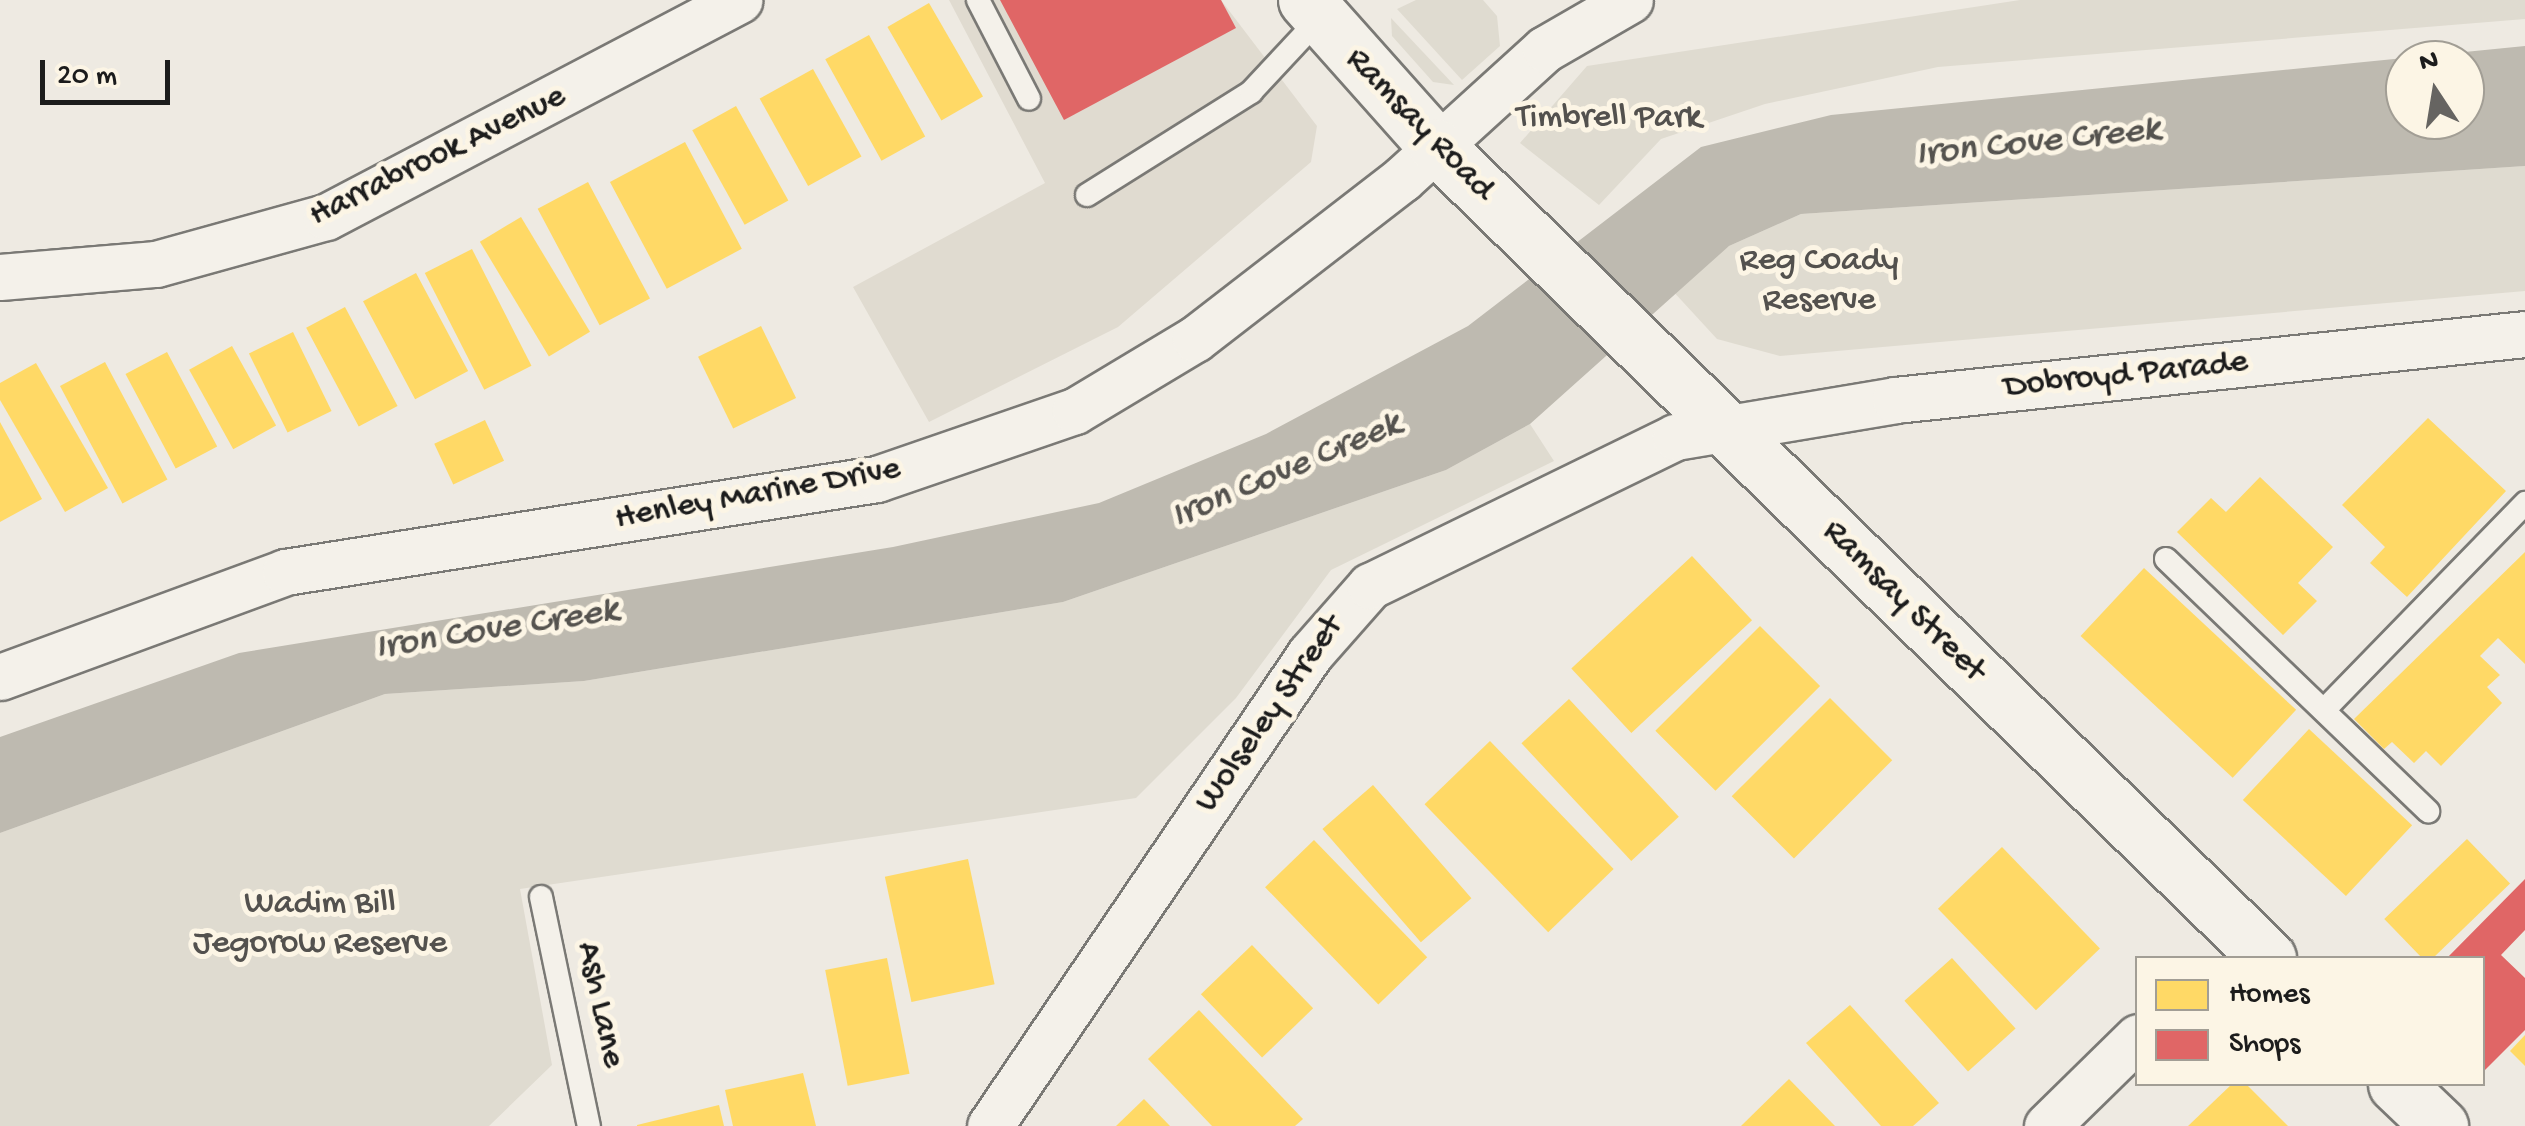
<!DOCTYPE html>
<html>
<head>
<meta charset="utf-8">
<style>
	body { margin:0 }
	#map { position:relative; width:2525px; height:1126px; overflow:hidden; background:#eeeae2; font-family:"Gochi Hand",sans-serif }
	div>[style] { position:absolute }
	.built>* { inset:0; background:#e0dbd0 }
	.green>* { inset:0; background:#dfdbd0 }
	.water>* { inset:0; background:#bebab0 }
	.homes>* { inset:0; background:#ffd966; transform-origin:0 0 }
	.shops>* { inset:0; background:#e06666 }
	.roads { filter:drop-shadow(2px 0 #7a7975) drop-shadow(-2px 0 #7a7975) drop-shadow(0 2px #7a7975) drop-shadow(0 -2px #7a7975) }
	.service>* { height:22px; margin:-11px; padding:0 11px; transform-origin:11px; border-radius:11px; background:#f4f1ea }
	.minor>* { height:45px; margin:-22.5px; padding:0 22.5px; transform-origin:22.5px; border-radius:22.5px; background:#f4f1ea }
	.primary>* { height:55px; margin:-27.5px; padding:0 27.5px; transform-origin:27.5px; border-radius:27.5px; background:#f4f1ea }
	span { translate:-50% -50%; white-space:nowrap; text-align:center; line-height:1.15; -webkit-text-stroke:10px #fcf5e5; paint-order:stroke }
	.park-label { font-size:35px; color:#53514e }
	.street-label { font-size:35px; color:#1c1c1c }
	.water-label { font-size:38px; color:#55534f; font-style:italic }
	.legend { position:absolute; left:2135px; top:956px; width:350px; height:130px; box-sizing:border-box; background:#fcf5e5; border:2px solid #a29e95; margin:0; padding:12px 18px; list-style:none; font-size:30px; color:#1c1c1c }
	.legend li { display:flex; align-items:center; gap:20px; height:50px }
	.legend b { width:50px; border:2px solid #a29e95 }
	.north { position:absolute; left:2385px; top:40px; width:100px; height:100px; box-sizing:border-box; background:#fcf5e5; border:2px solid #a29e95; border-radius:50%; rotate:348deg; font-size:28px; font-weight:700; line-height:40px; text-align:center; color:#1c1c1c }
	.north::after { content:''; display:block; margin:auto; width:35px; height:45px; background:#666461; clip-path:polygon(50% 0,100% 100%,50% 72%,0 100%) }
	.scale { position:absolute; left:40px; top:60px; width:130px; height:45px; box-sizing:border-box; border:5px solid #1c1c1c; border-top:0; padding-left:12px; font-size:30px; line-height:35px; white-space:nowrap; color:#1c1c1c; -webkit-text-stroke:8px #fcf5e5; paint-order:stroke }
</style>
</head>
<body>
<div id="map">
	<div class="built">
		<i style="clip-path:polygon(949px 0,1221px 0,1317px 126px,1311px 162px,1118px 327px,929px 422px,853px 287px,1045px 183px)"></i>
	</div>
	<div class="green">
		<i style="clip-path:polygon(1416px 0,1483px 0,1497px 16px,1500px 46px,1462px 80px,1397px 9px)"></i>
		<i style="clip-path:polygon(2020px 0,2525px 0,2525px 19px,1938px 67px,1765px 104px,1661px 139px,1599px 205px,1520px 143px,1587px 66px)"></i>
		<i style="clip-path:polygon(1391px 18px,1454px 85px,1433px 82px,1392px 36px)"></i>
		<i style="clip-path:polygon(2525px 166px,2525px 291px,1780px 356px,1717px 339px,1671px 289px,1729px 246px,1801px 214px)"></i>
		<i style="clip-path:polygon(1530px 424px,1554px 461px,1331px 570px,1236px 698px,1136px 798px,520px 889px,552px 1065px,489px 1126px,0 1126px,0 833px,385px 694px,584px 681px,1063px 602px,1446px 470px)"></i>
	</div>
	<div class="water">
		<i style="clip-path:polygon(evenodd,2525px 46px,2525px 166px,1801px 214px,1729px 246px,1530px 424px,1446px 470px,1063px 602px,584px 681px,385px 694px,0 833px,0 737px,239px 653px,893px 547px,1099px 503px,1266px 434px,1468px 326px,1701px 147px,1831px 115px,2525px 46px,2405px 60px,2465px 60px,2465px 120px,2405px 120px,2405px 60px)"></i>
	</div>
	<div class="homes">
		<i style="left:929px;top:3px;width:108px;height:48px;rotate:60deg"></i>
		<i style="left:869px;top:35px;width:116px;height:50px;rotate:61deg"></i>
		<i style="left:813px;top:69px;width:100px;height:61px;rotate:61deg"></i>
		<i style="left:736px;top:106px;width:108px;height:50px;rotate:61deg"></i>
		<i style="left:685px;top:142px;width:121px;height:85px;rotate:62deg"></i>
		<i style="left:588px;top:182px;width:132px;height:57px;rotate:62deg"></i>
		<i style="left:521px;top:217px;width:134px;height:48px;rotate:59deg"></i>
		<i style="left:472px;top:249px;width:131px;height:53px;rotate:63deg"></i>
		<i style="left:416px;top:273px;width:111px;height:60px;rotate:62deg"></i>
		<i style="left:345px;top:307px;width:112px;height:44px;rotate:62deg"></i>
		<i style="left:761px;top:326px;width:80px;height:70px;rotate:64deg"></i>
		<i style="left:293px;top:332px;width:88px;height:49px;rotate:64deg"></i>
		<i style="left:232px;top:346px;width:91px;height:49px;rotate:61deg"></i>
		<i style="left:167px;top:352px;width:107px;height:47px;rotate:62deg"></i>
		<i style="left:105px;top:362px;width:133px;height:51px;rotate:62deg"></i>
		<i style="clip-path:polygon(36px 363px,108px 488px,65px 512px,0 400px,0 383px)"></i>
		<i style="clip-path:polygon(2428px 418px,2506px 491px,2407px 597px,2370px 563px,2385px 547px,2342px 505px)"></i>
		<i style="left:485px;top:420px;width:45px;height:56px;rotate:65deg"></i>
		<i style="clip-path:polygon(0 422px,42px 499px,0 522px)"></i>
		<i style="clip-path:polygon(2260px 477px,2333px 547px,2298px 583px,2317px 601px,2283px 635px,2177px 532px,2211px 498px,2226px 512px)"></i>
		<i style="clip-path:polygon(2525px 552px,2525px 664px,2498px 638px,2480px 656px,2500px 675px,2487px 687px,2502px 703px,2441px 766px,2426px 751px,2414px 763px,2392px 742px,2384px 749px,2354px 719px)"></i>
		<i style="left:1692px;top:556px;width:88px;height:165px;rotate:47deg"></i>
		<i style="left:2144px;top:568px;width:208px;height:93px;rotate:43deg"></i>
		<i style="left:1760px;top:626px;width:85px;height:148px;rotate:45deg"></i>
		<i style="left:1830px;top:698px;width:88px;height:139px;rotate:45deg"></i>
		<i style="left:1569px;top:699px;width:161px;height:65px;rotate:47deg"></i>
		<i style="left:2309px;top:729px;width:141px;height:97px;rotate:43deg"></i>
		<i style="left:1490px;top:741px;width:178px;height:91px;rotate:46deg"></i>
		<i style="left:1373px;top:785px;width:150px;height:67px;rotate:49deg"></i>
		<i style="left:2467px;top:839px;width:62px;height:115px;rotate:46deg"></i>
		<i style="left:1314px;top:840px;width:163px;height:68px;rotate:46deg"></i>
		<i style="left:2002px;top:847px;width:141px;height:89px;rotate:46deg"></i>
		<i style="left:968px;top:859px;width:128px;height:85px;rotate:78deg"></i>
		<i style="left:1252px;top:945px;width:88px;height:71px;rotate:46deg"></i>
		<i style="left:887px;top:958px;width:118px;height:63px;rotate:79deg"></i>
		<i style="left:1952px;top:958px;width:95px;height:64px;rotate:48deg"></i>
		<i style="clip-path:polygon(1850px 1005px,1939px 1103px,1913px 1126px,1881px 1126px,1806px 1043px)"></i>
		<i style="clip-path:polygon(1199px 1010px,1303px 1119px,1295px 1126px,1212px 1126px,1148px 1059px)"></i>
		<i style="clip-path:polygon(2525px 1035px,2525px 1066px,2510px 1051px)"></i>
		<i style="clip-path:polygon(803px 1073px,816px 1126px,733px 1126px,725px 1090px)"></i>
		<i style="clip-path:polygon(1789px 1079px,1835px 1126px,1741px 1126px)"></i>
		<i style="clip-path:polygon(2232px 1084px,2246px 1084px,2288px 1126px,2188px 1126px)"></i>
		<i style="clip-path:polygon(1144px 1099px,1170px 1126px,1116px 1126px)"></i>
		<i style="clip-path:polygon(719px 1105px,724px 1126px,637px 1126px,637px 1125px)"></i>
	</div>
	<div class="shops">
		<i style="clip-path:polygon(1000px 0,1221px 0,1236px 28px,1064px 120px)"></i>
		<i style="clip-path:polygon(2525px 879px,2525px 930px,2501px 955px,2525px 978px,2525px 1030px,2482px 1073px,2482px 958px,2447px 958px)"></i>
	</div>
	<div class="roads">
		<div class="service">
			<i style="left:978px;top:0;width:111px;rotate:62.7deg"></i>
			<i style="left:1087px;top:195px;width:194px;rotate:-32.1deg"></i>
			<i style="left:1251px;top:92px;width:100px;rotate:-47deg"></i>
			<i style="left:2166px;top:559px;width:364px;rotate:43.9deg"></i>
			<i style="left:2324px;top:710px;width:289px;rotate:-45.8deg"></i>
			<i style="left:541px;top:897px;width:234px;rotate:78.2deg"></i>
		</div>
		<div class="minor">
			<i style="left:0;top:277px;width:157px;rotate:-4.8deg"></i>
			<i style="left:156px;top:264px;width:176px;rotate:-15.5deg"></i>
			<i style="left:326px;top:217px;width:467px;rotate:-27.7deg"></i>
			<i style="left:0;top:677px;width:304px;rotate:-20.2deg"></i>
			<i style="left:285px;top:572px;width:599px;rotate:-8.93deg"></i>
			<i style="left:877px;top:479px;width:209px;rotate:-19deg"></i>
			<i style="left:1075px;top:411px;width:140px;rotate:-31deg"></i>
			<i style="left:1195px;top:339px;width:262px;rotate:-37.7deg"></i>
			<i style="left:1402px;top:179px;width:193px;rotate:-42.3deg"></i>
			<i style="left:1545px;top:49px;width:98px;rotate:-30deg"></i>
			<i style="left:990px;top:1126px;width:570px;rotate:-55.86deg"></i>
			<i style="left:1310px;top:654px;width:91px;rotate:-48.6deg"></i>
			<i style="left:1370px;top:586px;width:339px;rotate:-26deg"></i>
			<i style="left:1675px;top:437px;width:223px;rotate:-9.5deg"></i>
			<i style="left:1895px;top:400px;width:633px;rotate:-5.98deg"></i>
			<i style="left:2047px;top:1126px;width:127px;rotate:-44.4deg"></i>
		</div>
		<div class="primary">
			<i style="left:1306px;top:0;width:197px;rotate:48.3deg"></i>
			<i style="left:1437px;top:147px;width:1161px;rotate:44.3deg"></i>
			<i style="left:2396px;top:1084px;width:61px;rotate:43.7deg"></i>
		</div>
	</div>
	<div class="park-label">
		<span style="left:1609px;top:119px">Timbrell Park</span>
		<span style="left:1819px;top:282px">Reg Coady<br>Reserve</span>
		<span style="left:320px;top:925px">Wadim Bill<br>Jegorow Reserve</span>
	</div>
	<div class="street-label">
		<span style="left:1419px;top:125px;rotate:46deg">Ramsay Road</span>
		<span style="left:438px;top:157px;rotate:-26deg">Harrabrook Avenue</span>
		<span style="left:2126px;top:376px;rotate:-6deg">Dobroyd Parade</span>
		<span style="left:758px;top:495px;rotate:-10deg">Henley Marine Drive</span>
		<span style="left:1903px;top:602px;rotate:45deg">Ramsay Street</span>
		<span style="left:1271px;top:715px;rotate:-55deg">Wolseley Street</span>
		<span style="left:599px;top:1005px;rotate:78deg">Ash Lane</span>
	</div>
	<div class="water-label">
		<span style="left:2038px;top:144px;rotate:-6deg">Iron Cove Creek</span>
		<span style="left:1287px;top:472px;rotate:-23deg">Iron Cove Creek</span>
		<span style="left:497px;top:631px;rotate:-9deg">Iron Cove Creek</span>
	</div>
	<ul class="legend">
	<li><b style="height:28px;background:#ffd966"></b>Homes</li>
	<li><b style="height:28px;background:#e06666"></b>Shops</li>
	</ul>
	<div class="north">N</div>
	<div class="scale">20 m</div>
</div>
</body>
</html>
